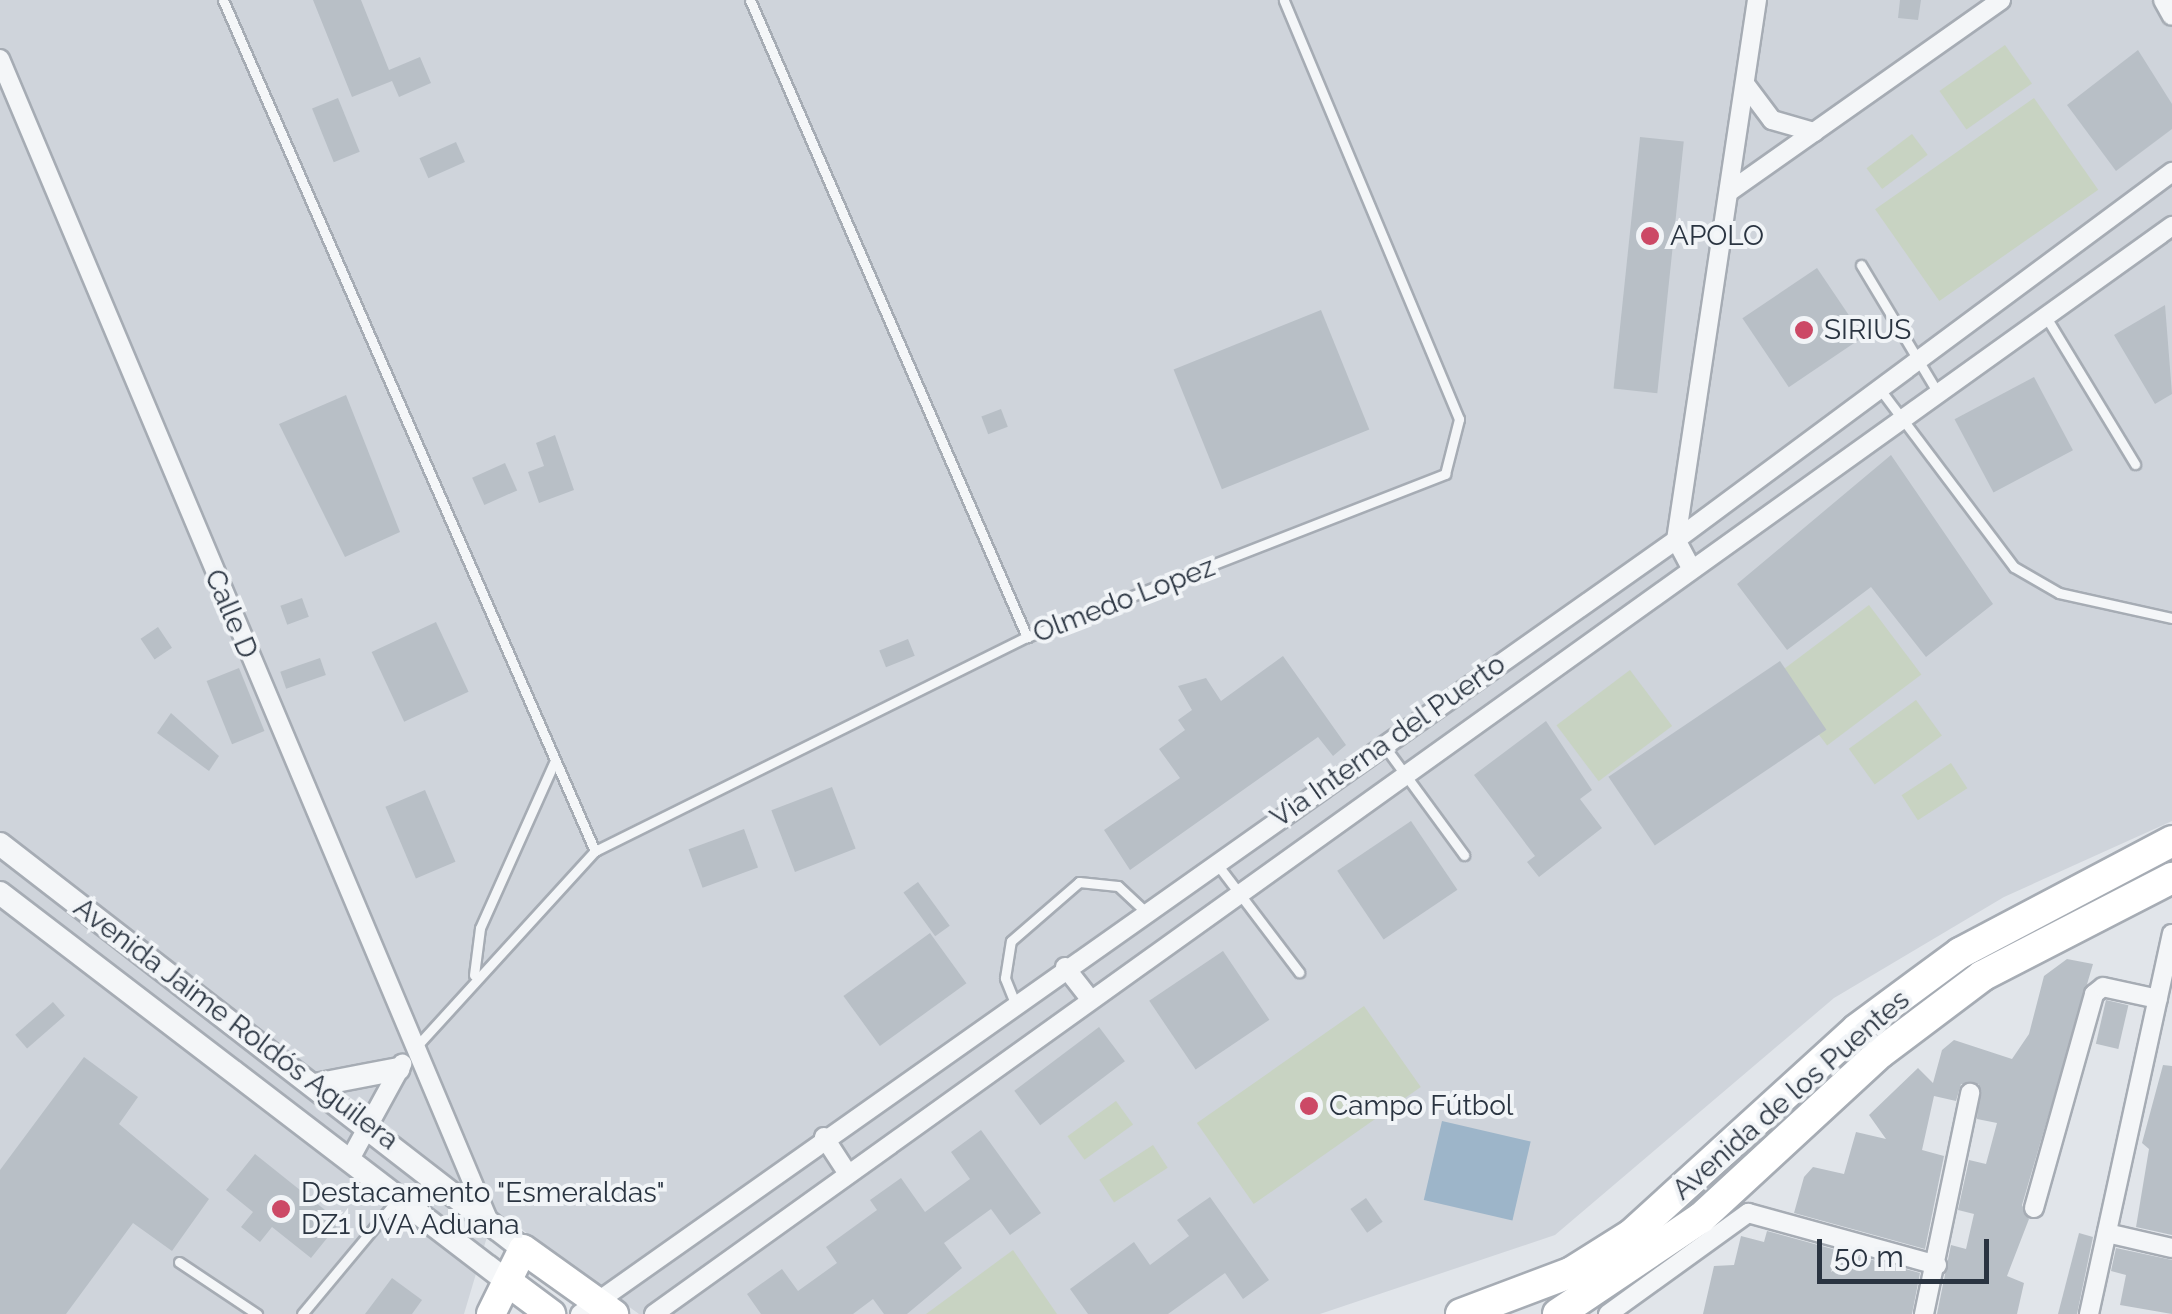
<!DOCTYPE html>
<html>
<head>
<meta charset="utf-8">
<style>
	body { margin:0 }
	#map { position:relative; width:2172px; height:1314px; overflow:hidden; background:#e1e5ea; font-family:Raleway,sans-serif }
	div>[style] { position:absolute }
	.built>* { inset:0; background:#cfd4db }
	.green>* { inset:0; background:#c8d3c2; transform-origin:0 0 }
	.water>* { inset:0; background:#9db5c9; transform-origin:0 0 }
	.building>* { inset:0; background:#b8bfc6; transform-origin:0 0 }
	.roads { filter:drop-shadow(2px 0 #a6acb4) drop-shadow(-2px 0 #a6acb4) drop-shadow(0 2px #a6acb4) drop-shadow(0 -2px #a6acb4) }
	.service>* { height:9px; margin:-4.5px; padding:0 4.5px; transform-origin:4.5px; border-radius:4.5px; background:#f4f6f8 }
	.minor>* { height:18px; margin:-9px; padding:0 9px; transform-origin:9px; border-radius:9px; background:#f4f6f8 }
	.tertiary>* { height:22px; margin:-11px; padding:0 11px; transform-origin:11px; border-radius:11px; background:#f4f6f8 }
	.secondary>* { height:28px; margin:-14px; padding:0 14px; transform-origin:14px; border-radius:14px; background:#fff }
	.primary>* { height:30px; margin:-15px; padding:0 15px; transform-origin:15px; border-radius:15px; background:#fff }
	.dots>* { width:28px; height:28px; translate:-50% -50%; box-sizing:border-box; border:5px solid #f1f4f7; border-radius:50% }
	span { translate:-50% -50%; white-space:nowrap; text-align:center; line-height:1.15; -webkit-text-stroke:8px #f1f4f7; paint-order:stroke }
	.poi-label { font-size:28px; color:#2a3441 }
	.left { translate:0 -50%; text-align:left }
	.street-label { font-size:28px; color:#2a3441 }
	.scale { position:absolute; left:1817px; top:1239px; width:172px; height:45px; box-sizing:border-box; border:5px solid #2a3441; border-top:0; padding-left:12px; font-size:30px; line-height:35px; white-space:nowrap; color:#2a3441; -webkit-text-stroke:8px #f1f4f7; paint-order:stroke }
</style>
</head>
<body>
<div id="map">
	<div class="built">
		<i style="clip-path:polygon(0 0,2172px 0,2172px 821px,2004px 897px,1834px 998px,1555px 1235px,1320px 1314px,639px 1314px,495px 1210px,464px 1314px,0 1314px)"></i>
	</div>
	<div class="green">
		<i style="left:2005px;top:45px;width:47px;height:80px;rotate:55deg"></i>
		<i style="left:2034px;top:98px;width:112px;height:194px;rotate:55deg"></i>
		<i style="left:1912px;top:134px;width:26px;height:57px;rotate:53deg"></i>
		<i style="left:1869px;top:605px;width:87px;height:118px;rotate:53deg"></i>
		<i style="left:1630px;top:670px;width:70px;height:92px;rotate:53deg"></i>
		<i style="left:1916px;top:700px;width:44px;height:83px;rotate:54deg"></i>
		<i style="left:1951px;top:763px;width:30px;height:59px;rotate:57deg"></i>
		<i style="left:1364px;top:1006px;width:99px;height:204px;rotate:55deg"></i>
		<i style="left:1116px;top:1101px;width:29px;height:60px;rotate:54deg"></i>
		<i style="left:1153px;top:1145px;width:27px;height:64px;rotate:57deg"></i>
		<i style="clip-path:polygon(1013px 1250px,1057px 1314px,926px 1314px)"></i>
	</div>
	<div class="water">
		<i style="left:1442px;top:1121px;width:91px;height:81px;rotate:13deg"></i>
	</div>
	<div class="building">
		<i style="clip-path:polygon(313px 0,361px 0,389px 70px,420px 57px,431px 83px,399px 97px,392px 81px,352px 97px)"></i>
		<i style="clip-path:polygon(1900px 0,1921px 0,1918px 20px,1898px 18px)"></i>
		<i style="clip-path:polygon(2138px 50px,2172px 104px,2172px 129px,2116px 171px,2067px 105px)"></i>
		<i style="left:338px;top:98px;width:58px;height:28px;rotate:68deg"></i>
		<i style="left:1640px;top:137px;width:44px;height:253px;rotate:6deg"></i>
		<i style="left:456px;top:142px;width:22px;height:40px;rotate:66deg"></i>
		<i style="left:1817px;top:268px;width:83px;height:90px;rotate:56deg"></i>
		<i style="clip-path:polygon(2165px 305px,2172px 394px,2155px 404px,2114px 335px)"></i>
		<i style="left:1321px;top:310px;width:129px;height:159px;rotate:68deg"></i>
		<i style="left:2034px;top:377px;width:83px;height:90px;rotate:62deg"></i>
		<i style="clip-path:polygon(346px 395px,400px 532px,345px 557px,279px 424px)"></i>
		<i style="left:1001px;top:409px;width:19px;height:21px;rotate:69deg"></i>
		<i style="clip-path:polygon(555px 435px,574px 490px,539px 503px,528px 472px,544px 466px,536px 443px)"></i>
		<i style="clip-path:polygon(1891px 455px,1993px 604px,1926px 657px,1871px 587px,1787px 650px,1737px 584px)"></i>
		<i style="left:505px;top:463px;width:30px;height:36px;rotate:66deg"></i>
		<i style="left:302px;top:598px;width:20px;height:23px;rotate:70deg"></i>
		<i style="left:436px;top:622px;width:77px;height:71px;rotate:65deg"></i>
		<i style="left:158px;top:627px;width:25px;height:21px;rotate:56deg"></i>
		<i style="left:908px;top:639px;width:18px;height:31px;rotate:68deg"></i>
		<i style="clip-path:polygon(1283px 656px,1346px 745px,1333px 756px,1318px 737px,1130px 870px,1104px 830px,1180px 778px,1159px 749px,1185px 730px,1178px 720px,1192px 710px,1178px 686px,1206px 678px,1221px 701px)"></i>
		<i style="left:320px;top:658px;width:18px;height:42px;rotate:71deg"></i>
		<i style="left:1780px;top:661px;width:83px;height:207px;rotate:56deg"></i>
		<i style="left:239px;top:668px;width:68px;height:35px;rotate:68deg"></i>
		<i style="clip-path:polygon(171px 713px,219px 756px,209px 771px,157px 733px)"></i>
		<i style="clip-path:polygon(1546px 721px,1592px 790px,1580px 799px,1602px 828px,1539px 877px,1527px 862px,1535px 856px,1474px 775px)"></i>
		<i style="left:832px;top:787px;width:66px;height:65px;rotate:69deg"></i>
		<i style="left:425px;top:790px;width:78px;height:43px;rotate:67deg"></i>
		<i style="left:1411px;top:821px;width:83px;height:89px;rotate:56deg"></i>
		<i style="left:744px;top:829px;width:41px;height:59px;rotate:70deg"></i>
		<i style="left:918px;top:882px;width:54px;height:18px;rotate:54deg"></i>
		<i style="left:930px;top:933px;width:62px;height:107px;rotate:54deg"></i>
		<i style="left:1223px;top:951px;width:83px;height:89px;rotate:56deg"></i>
		<i style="clip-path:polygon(2067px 959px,2093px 964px,2022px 1205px,2029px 1219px,2007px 1276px,2024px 1283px,2017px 1314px,1937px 1314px,1951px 1245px,1966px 1249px,1974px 1214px,1958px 1210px,1969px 1160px,1986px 1164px,1997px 1123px,1977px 1119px,1979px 1084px,1961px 1084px,1956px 1101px,1934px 1096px,1922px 1150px,1944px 1156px,1925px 1249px,1794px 1213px,1804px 1177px,1813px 1167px,1844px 1174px,1856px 1132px,1886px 1139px,1869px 1115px,1918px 1068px,1933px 1083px,1942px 1050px,1954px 1040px,2012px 1059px,2029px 1034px,2044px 976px)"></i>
		<i style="left:2106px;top:1000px;width:23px;height:45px;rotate:13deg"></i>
		<i style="left:53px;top:1002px;width:18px;height:50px;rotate:49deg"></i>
		<i style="left:1099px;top:1027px;width:43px;height:106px;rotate:53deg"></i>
		<i style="clip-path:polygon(84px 1057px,138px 1097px,119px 1124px,209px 1199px,172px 1251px,133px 1223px,66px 1314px,0 1314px,0 1170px)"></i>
		<i style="clip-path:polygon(2163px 1065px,2172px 1066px,2172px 1235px,2136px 1227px,2149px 1149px,2142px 1143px)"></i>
		<i style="clip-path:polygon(981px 1130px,1041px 1213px,1010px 1235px,991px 1209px,944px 1243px,962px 1268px,907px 1314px,884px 1314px,873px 1299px,853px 1314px,761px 1314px,747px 1294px,782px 1269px,798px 1291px,837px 1263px,826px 1247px,877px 1210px,870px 1200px,901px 1178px,925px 1212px,970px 1179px,951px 1152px)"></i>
		<i style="clip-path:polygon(255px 1154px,340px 1222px,311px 1258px,272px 1227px,260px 1242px,241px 1227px,253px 1212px,226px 1190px)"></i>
		<i style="clip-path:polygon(1210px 1197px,1269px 1280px,1243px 1299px,1225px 1273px,1168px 1314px,1088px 1314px,1070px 1289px,1134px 1242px,1150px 1265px,1189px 1236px,1177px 1220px)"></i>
		<i style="left:1366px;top:1198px;width:29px;height:19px;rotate:55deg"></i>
		<i style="clip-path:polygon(1767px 1231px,1920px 1273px,1912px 1314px,1703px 1314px,1714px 1266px,1734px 1265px,1741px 1236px,1764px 1242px)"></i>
		<i style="clip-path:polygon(2079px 1233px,2093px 1237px,2077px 1314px,2058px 1314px)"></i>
		<i style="clip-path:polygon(2116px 1248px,2172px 1260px,2172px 1314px,2120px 1305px,2126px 1275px,2111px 1271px)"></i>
		<i style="clip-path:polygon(392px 1278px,422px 1300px,412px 1314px,365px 1314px)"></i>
	</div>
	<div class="roads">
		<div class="service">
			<i style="left:223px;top:0;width:929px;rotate:66.39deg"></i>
			<i style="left:750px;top:0;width:695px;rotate:66.5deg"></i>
			<i style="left:1861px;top:265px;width:146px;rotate:59deg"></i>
			<i style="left:2046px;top:317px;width:172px;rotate:58.8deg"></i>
			<i style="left:1879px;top:388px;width:224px;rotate:53deg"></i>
			<i style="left:2014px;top:567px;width:52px;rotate:30deg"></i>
			<i style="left:2059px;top:593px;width:116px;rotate:12.5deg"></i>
			<i style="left:1385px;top:747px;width:134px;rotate:53.8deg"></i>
			<i style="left:1217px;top:864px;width:136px;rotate:52.8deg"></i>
			<i style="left:474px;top:975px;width:47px;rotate:-82.7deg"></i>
			<i style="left:480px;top:928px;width:184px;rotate:-65.9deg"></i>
			<i style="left:1015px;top:1003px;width:27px;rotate:-112deg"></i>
			<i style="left:1005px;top:978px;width:37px;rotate:-81deg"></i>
			<i style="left:1011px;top:941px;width:90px;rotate:-40.9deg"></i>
			<i style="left:1079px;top:882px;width:39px;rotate:6deg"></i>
			<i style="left:1118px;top:886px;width:37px;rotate:43deg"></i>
			<i style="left:415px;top:1048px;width:267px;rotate:-47.6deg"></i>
			<i style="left:595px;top:851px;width:482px;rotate:-26.4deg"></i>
			<i style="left:1027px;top:637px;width:449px;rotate:-21.3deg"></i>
			<i style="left:1445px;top:474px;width:57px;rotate:-75.7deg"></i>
			<i style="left:1459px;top:419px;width:454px;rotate:-112.7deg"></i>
			<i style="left:179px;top:1262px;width:94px;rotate:33.7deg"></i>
			<i style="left:302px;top:1314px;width:147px;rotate:-50.2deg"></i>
		</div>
		<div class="minor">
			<i style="left:2163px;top:0;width:18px;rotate:61deg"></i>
			<i style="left:0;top:59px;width:1256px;rotate:67.19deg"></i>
			<i style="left:1745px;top:84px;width:45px;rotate:53.1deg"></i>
			<i style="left:1772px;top:120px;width:44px;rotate:15.9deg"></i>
			<i style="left:1729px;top:192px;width:333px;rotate:-35.2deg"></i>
			<i style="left:1690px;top:566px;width:30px;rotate:-118deg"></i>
			<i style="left:1676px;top:540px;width:546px;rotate:-81.47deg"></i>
			<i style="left:1065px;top:967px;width:41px;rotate:52deg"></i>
			<i style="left:824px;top:1137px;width:44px;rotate:57deg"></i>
			<i style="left:349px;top:1161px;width:111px;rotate:-61.3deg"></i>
			<i style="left:2034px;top:1208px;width:222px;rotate:-74.3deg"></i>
			<i style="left:2094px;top:994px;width:11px;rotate:-38deg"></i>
			<i style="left:2103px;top:987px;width:56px;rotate:12.3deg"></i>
			<i style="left:2107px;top:1233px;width:67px;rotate:13deg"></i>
			<i style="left:580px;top:1314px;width:1342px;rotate:-35.23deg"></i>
			<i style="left:1676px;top:540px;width:618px;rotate:-36.57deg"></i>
			<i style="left:654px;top:1314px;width:1868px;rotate:-35.63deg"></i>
			<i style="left:1608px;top:1314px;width:173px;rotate:-35.8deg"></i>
			<i style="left:1748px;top:1213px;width:196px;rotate:15.4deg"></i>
			<i style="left:1924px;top:1314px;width:226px;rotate:-78.2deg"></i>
			<i style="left:2089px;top:1314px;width:389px;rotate:-77.7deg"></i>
		</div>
		<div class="tertiary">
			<i style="left:0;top:844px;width:661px;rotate:37.75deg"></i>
			<i style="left:0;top:893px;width:640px;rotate:37.44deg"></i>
			<i style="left:315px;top:1085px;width:85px;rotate:-10.9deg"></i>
		</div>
		<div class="secondary">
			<i style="left:508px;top:1282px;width:54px;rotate:36.7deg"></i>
			<i style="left:491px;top:1314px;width:72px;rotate:-63.8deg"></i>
			<i style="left:523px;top:1249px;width:112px;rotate:35.5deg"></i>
		</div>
		<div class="primary">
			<i style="left:1461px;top:1314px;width:119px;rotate:-20.7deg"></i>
			<i style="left:1572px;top:1272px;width:71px;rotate:-32.3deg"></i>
			<i style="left:1632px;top:1234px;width:304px;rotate:-42.3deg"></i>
			<i style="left:1857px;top:1029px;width:128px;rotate:-36.4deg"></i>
			<i style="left:1960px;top:953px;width:240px;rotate:-27.8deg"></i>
			<i style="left:1558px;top:1314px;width:172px;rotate:-33.9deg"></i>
			<i style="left:1701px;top:1218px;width:243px;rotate:-42.7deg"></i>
			<i style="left:1880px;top:1053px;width:128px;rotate:-37deg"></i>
			<i style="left:1982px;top:976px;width:214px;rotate:-27.3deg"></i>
		</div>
	</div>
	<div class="dots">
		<i style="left:1650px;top:236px;background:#cc4966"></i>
		<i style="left:1804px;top:330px;background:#cc4966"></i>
		<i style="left:1309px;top:1106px;background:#cc4966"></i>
		<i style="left:281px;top:1209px;background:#cc4966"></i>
	</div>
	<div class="poi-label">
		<span class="left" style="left:1670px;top:236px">APOLO</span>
		<span class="left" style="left:1824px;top:330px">SIRIUS</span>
		<span class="left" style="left:1329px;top:1106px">Campo Fútbol</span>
		<span class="left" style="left:301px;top:1209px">Destacamento "Esmeraldas"<br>DZ1 UVA Aduana</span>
	</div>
	<div class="street-label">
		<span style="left:1124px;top:600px;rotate:-21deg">Olmedo Lopez</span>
		<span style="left:231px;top:614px;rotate:67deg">Calle D</span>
		<span style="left:1388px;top:741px;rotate:-35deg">Via Interna del Puerto</span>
		<span style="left:236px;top:1024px;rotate:37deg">Avenida Jaime Roldós Aguilera</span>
		<span style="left:1791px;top:1095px;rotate:-41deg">Avenida de los Puentes</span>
	</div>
	<div class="scale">50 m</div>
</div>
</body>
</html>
